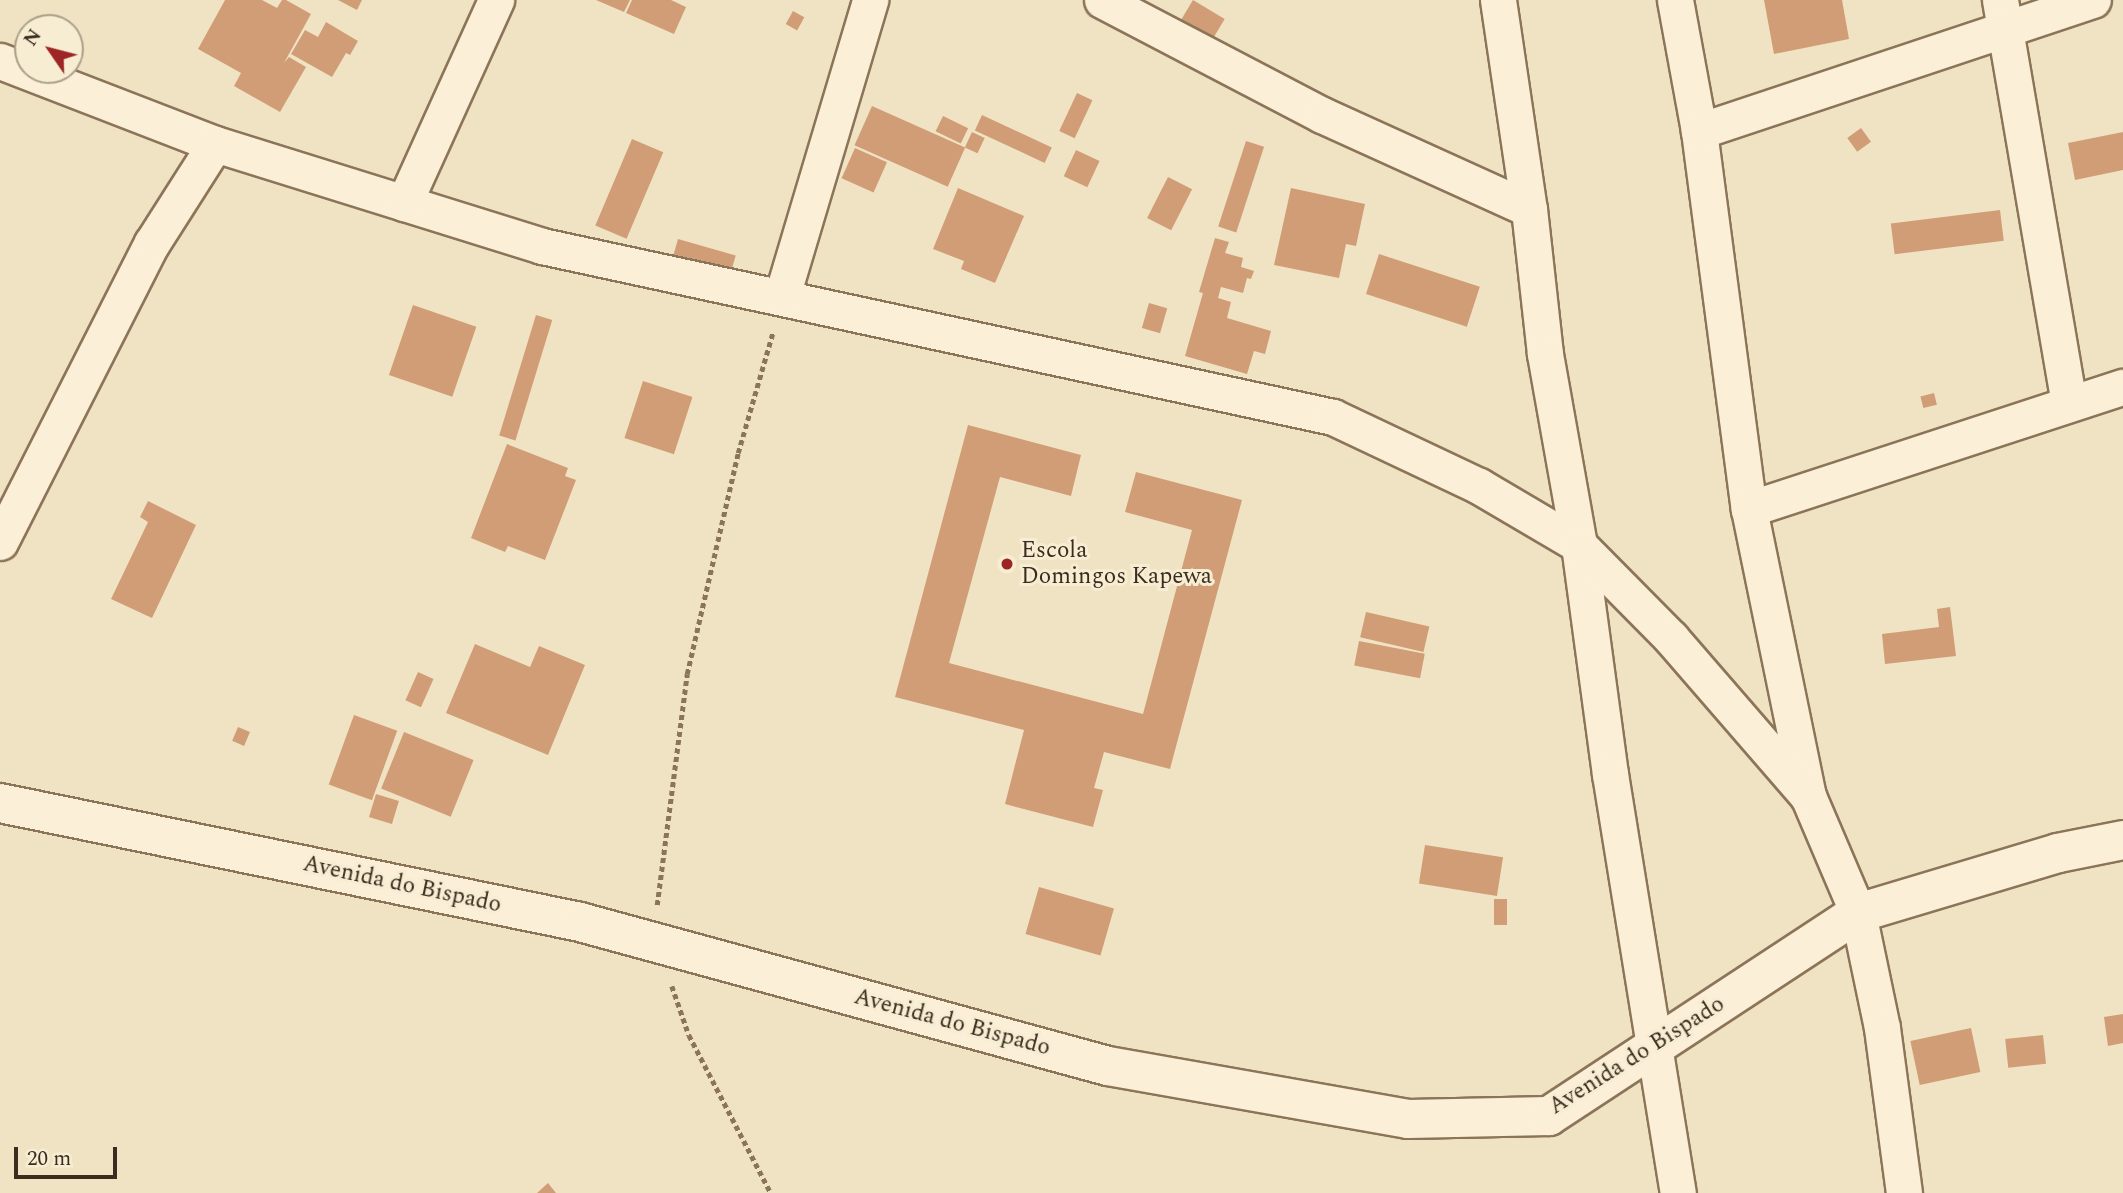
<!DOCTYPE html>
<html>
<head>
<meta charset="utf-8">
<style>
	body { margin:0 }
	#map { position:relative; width:2123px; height:1193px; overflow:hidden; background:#f0e3c3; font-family:Spectral,serif }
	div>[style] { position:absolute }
	.building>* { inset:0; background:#d19d77; transform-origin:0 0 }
	.path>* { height:4.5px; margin-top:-2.25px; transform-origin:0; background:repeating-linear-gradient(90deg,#8c7459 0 5px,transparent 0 8.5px) }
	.roads { filter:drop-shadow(2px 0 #8c7459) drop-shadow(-2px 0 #8c7459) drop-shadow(0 2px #8c7459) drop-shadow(0 -2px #8c7459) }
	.street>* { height:35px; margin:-17.5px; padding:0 17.5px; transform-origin:17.5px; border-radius:17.5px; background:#fbf0d7 }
	.secondary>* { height:38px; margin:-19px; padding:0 19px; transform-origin:19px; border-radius:19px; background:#fbf0d7 }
	.dots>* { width:19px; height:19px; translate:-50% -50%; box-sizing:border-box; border:4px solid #f7edd3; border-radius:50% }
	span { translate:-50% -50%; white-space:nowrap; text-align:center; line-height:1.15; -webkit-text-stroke:6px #f7edd3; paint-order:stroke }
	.poi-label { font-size:23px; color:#3b2c1e }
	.left { translate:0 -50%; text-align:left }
	.street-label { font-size:23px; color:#3b2c1e }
	.north { position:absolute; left:14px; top:14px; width:70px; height:70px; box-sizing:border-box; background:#f7edd3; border:2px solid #aca08b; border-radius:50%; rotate:305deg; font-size:19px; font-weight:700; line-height:28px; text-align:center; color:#3b2c1e }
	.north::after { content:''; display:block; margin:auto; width:24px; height:32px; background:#9e2526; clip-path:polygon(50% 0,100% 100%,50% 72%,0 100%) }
	.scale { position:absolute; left:14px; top:1147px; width:103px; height:32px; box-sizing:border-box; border:4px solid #3b2c1e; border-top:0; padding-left:9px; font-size:21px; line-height:24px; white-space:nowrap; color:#3b2c1e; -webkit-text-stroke:5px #f7edd3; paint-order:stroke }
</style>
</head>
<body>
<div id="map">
	<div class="building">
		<i style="clip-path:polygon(225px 0,262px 0,277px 8px,282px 0,286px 0,311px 14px,284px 63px,289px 57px,306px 67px,280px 112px,234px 86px,241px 73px,198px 49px)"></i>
		<i style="clip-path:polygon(338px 0,362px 0,357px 10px)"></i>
		<i style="clip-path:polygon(596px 0,630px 0,624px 12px)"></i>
		<i style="clip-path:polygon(632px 0,671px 0,686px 7px,674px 34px,626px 13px)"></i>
		<i style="left:1193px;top:0;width:37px;height:25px;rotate:31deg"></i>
		<i style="clip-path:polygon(1764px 0,1842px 0,1849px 39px,1774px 54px)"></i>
		<i style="left:793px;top:11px;width:13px;height:15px;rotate:29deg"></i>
		<i style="clip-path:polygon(326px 22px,358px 41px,350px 55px,346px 53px,332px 77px,291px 54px,305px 30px,318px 37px)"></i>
		<i style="left:1077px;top:93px;width:17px;height:42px;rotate:25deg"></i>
		<i style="left:872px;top:106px;width:102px;height:43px;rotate:24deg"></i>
		<i style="left:982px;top:115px;width:77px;height:17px;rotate:25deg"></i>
		<i style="left:943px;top:116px;width:28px;height:17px;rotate:26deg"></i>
		<i style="left:1861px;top:128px;width:17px;height:17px;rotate:54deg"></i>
		<i style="left:972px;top:132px;width:14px;height:17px;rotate:25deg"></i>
		<i style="clip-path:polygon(2123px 132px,2123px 170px,2075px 180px,2068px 143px)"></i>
		<i style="left:632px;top:139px;width:34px;height:94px;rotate:23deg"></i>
		<i style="left:1246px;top:141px;width:19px;height:90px;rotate:18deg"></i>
		<i style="left:855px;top:148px;width:35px;height:33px;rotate:24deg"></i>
		<i style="left:1076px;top:150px;width:26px;height:29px;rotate:25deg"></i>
		<i style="left:1168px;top:177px;width:27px;height:46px;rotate:27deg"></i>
		<i style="clip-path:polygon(958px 188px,1024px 216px,995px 283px,961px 269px,964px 261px,933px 249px)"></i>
		<i style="clip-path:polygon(1291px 188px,1365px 204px,1356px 246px,1346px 244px,1339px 278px,1274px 265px)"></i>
		<i style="left:2000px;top:210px;width:31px;height:110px;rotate:83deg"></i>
		<i style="clip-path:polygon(1215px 238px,1229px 242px,1225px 253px,1243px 258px,1241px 267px,1254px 271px,1251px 279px,1247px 278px,1243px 293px,1221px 287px,1218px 298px,1231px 302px,1227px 318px,1271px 331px,1265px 354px,1254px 351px,1247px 374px,1185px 356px,1203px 293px,1199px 292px)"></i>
		<i style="left:678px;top:239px;width:60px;height:18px;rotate:16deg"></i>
		<i style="left:1379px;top:254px;width:106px;height:42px;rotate:18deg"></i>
		<i style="left:1149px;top:303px;width:19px;height:26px;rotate:16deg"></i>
		<i style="left:413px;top:305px;width:67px;height:74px;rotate:19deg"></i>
		<i style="left:536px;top:315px;width:17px;height:126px;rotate:17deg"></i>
		<i style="left:643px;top:381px;width:52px;height:60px;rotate:18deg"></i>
		<i style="left:1934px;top:393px;width:12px;height:14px;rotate:76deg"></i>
		<i style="clip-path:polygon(968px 425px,1081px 455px,1071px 496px,1000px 477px,949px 663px,1143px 714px,1192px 530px,1125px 512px,1136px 472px,1242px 500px,1170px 769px,1104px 752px,1094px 788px,1103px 790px,1093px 827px,1005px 804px,1024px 730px,895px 697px)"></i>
		<i style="clip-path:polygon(507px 444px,568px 468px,565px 476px,576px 480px,545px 560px,508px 546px,505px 552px,471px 538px)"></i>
		<i style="clip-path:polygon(148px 501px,196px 525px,152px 618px,111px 599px,148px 522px,140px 517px)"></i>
		<i style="clip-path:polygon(1950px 607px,1956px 656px,1885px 664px,1882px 634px,1939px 627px,1937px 609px)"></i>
		<i style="left:1366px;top:612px;width:65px;height:26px;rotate:13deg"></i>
		<i style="left:1359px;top:641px;width:67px;height:25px;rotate:11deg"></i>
		<i style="clip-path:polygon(475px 644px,530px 667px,539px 646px,585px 665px,548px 755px,446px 713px)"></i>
		<i style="left:418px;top:672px;width:17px;height:31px;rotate:24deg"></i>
		<i style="left:354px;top:715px;width:46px;height:74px;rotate:20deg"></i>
		<i style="left:238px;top:727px;width:13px;height:15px;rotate:23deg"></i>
		<i style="left:404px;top:732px;width:75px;height:61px;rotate:22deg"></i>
		<i style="left:376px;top:794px;width:24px;height:24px;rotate:17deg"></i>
		<i style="left:1425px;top:845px;width:79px;height:39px;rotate:9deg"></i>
		<i style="left:1039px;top:887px;width:78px;height:49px;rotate:16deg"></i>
		<i style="left:1494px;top:899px;width:13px;height:26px"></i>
		<i style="clip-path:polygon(2123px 1014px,2123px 1043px,2108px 1046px,2104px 1017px)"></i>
		<i style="left:1971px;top:1028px;width:45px;height:62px;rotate:78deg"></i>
		<i style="left:2043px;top:1035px;width:29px;height:38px;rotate:84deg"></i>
		<i style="clip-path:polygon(548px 1183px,556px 1193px,537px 1193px)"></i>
	</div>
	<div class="path">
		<i style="left:657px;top:905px;width:233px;rotate:-82.6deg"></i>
		<i style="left:687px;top:674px;width:227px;rotate:-77deg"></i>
		<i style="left:738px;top:453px;width:126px;rotate:-73.9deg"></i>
		<i style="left:672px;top:986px;width:52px;rotate:70.9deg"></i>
		<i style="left:689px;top:1035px;width:178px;rotate:62.6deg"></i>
	</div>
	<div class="roads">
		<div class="street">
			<i style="left:1102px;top:0;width:248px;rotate:27.6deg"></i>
			<i style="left:1322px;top:115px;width:227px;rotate:24.4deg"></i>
			<i style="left:1498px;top:0;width:211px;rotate:81.6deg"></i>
			<i style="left:1529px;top:209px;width:146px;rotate:83.7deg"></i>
			<i style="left:1545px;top:354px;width:194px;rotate:79.9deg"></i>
			<i style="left:1579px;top:545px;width:231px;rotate:82.3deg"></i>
			<i style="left:1610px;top:774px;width:424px;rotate:80.8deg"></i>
			<i style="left:1675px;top:0;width:133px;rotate:79.6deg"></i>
			<i style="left:1699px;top:131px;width:381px;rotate:82.5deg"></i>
			<i style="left:1749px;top:509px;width:293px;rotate:78.4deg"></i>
			<i style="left:1808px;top:796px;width:127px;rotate:66.9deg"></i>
			<i style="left:1858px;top:913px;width:117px;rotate:78.2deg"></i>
			<i style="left:1882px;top:1028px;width:166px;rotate:82.4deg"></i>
			<i style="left:2000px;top:0;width:409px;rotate:80.3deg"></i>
			<i style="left:0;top:61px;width:230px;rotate:21.1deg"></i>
			<i style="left:215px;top:144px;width:343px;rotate:17.3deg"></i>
			<i style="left:542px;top:246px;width:809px;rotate:12.2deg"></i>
			<i style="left:1333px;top:417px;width:161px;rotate:25.3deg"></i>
			<i style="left:1479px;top:486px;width:116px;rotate:30.5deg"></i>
			<i style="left:1579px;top:545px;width:131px;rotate:45.3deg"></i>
			<i style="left:1671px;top:638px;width:209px;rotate:49.1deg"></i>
			<i style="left:1699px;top:131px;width:415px;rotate:-18.4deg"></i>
			<i style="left:404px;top:203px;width:223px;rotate:-65.6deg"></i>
			<i style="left:782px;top:296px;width:309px;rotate:-73.4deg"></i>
			<i style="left:1749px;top:509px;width:393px;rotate:-18.1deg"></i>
			<i style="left:0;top:542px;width:335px;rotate:-63.1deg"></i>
			<i style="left:152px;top:243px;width:117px;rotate:-57.5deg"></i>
		</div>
		<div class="secondary">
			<i style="left:0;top:803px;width:592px;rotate:11.59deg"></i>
			<i style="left:580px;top:922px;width:547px;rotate:15.26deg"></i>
			<i style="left:1108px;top:1066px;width:305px;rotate:10deg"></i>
			<i style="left:1408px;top:1119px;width:141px;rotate:-1.2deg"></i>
			<i style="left:1549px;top:1116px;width:370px;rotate:-33.3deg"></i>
			<i style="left:1858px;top:913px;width:209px;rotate:-16.7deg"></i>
			<i style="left:2058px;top:853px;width:66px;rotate:-11.3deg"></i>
		</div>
	</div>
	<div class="dots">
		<i style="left:1007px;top:564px;background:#9e2526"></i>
	</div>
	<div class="poi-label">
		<span class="left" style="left:1021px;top:564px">Escola<br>Domingos Kapewa</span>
	</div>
	<div class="street-label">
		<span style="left:402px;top:885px;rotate:12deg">Avenida do Bispado</span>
		<span style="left:952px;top:1023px;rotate:15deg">Avenida do Bispado</span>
		<span style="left:1637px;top:1056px;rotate:-32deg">Avenida do Bispado</span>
	</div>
	<div class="north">N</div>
	<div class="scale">20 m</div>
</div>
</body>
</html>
